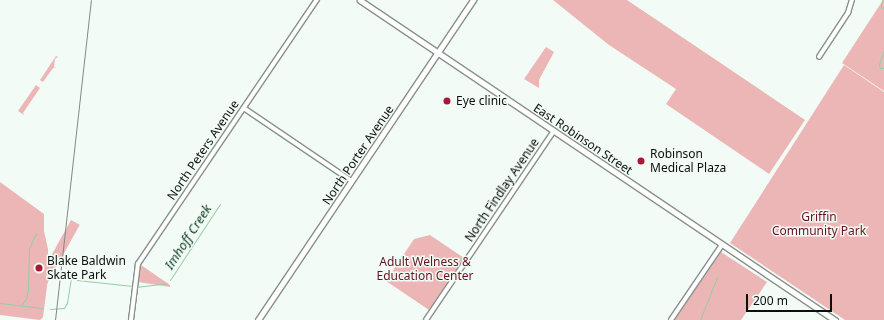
<!DOCTYPE html>
<html>
<head>
<meta charset="utf-8">
<style>
	body { margin:0 }
	#map { position:relative; width:884px; height:320px; overflow:hidden; background:#f2fbf5; font-family:"Noto Sans",sans-serif }
	div>[style] { position:absolute }
	.green>* { inset:0; background:#edb6b6; transform-origin:0 0 }
	.stream>* { height:1px; margin:-0.5px; padding:0 0.5px; transform-origin:0.5px; border-radius:0.5px; background:#93cea7 }
	.roads { filter:drop-shadow(1px 0 #89918c) drop-shadow(-1px 0 #89918c) drop-shadow(0 1px #89918c) drop-shadow(0 -1px #89918c) }
	.minor>* { height:3.5px; margin:-1.75px; padding:0 1.75px; transform-origin:1.75px; border-radius:1.75px; background:#fff }
	.major>* { height:4.5px; margin:-2.25px; padding:0 2.25px; transform-origin:2.25px; border-radius:2.25px; background:#fff }
	.rail>* { height:1px; margin:-0.5px; padding:0 0.5px; transform-origin:0.5px; border-radius:0.5px; background:#828984 }
	.dots>* { width:11px; height:11px; translate:-50% -50%; box-sizing:border-box; border:2px solid #f2fbf5; border-radius:50% }
	span { translate:-50% -50%; white-space:nowrap; text-align:center; line-height:1.15; -webkit-text-stroke:3px #f2fbf5; paint-order:stroke }
	.poi-label { font-size:12px; color:#0c0f0d }
	.left { translate:0 -50%; text-align:left }
	.street-label { font-size:12px; color:#0c0f0d }
	.park-label { font-size:12px; color:#64131f }
	.water-label { font-size:13px; color:#093920; font-style:italic }
	.scale { position:absolute; left:746px; top:294px; width:86px; height:18px; box-sizing:border-box; border:2px solid #0c0f0d; border-top:0; padding-left:5px; font-size:12px; line-height:14px; white-space:nowrap; color:#0c0f0d; -webkit-text-stroke:3px #f2fbf5; paint-order:stroke }
</style>
</head>
<body>
<div id="map">
	<div class="green">
		<i style="clip-path:polygon(553px 0,627px 0,805px 120px,769px 174px,666px 104px,676px 89px,609px 45px)"></i>
		<i style="clip-path:polygon(883px 0,884px 0,884px 91px,842px 63px)"></i>
		<i style="clip-path:polygon(546px 47px,554px 52px,539px 80px,539px 88px,524px 79px)"></i>
		<i style="clip-path:polygon(56px 56px,58px 57px,55px 59px,54px 67px,56px 67px,53px 68px,43px 82px,40px 80px)"></i>
		<i style="clip-path:polygon(844px 65px,884px 92px,884px 320px,845px 320px,730px 243px)"></i>
		<i style="clip-path:polygon(36px 85px,40px 88px,23px 113px,24px 115px,18px 111px)"></i>
		<i style="clip-path:polygon(0 182px,44px 214px,44px 231px,48px 249px,48px 278px,43px 317px,40px 320px,0 315px)"></i>
		<i style="left:71px;top:220px;width:10px;height:101px;rotate:29deg"></i>
		<i style="clip-path:polygon(430px 235px,464px 258px,429px 310px,386px 281px,414px 239px)"></i>
		<i style="clip-path:polygon(721px 252px,767px 282px,741px 320px,674px 320px)"></i>
		<i style="clip-path:polygon(141px 265px,170px 285px,170px 287px,138px 282px,139px 268px)"></i>
	</div>
	<div class="stream">
		<i style="left:882px;top:0;width:7px;rotate:98deg"></i>
		<i style="left:881px;top:7px;width:4px;rotate:34deg"></i>
		<i style="left:884px;top:49px;width:16px;rotate:108deg"></i>
		<i style="left:879px;top:64px;width:4px;rotate:76deg"></i>
		<i style="left:880px;top:68px;width:4px"></i>
		<i style="left:77px;top:280px;width:56px;rotate:6.1deg"></i>
		<i style="left:170px;top:280px;width:91px;rotate:-56.7deg"></i>
		<i style="left:136px;top:287px;width:31px;rotate:-7deg"></i>
		<i style="left:0;top:303px;width:43px;rotate:6.6deg"></i>
		<i style="left:21px;top:305px;width:8px;rotate:-50deg"></i>
		<i style="left:26px;top:299px;width:9px;rotate:-77deg"></i>
		<i style="left:28px;top:290px;width:41px;rotate:-88.6deg"></i>
		<i style="left:29px;top:249px;width:13px;rotate:-67deg"></i>
		<i style="left:34px;top:237px;width:5px;rotate:-53deg"></i>
		<i style="left:50px;top:309px;width:14px;rotate:-4deg"></i>
		<i style="left:64px;top:308px;width:6px;rotate:-59deg"></i>
		<i style="left:67px;top:303px;width:24px;rotate:-81deg"></i>
		<i style="left:700px;top:320px;width:46px;rotate:-68.4deg"></i>
	</div>
	<div class="roads">
		<div class="minor">
			<i style="left:819px;top:57px;width:53px;rotate:-56.6deg"></i>
			<i style="left:848px;top:13px;width:14px;rotate:-73deg"></i>
			<i style="left:244px;top:108px;width:130px;rotate:34.1deg"></i>
			<i style="left:131px;top:320px;width:56px;rotate:-82.9deg"></i>
			<i style="left:138px;top:264px;width:319px;rotate:-55.9deg"></i>
			<i style="left:426px;top:320px;width:228px;rotate:-55.9deg"></i>
			<i style="left:671px;top:320px;width:91px;rotate:-55.8deg"></i>
		</div>
		<div class="major">
			<i style="left:360px;top:0;width:573px;rotate:33.97deg"></i>
			<i style="left:258px;top:320px;width:386px;rotate:-56.1deg"></i>
		</div>
	</div>
	<div class="rail">
		<i style="left:55px;top:320px;width:322px;rotate:-83.6deg"></i>
	</div>
	<div class="dots">
		<i style="left:447px;top:101px;background:#ac1735"></i>
		<i style="left:641px;top:161px;background:#ac1735"></i>
		<i style="left:39px;top:268px;background:#ac1735"></i>
	</div>
	<div class="poi-label">
		<span class="left" style="left:456px;top:101px">Eye clinic</span>
		<span class="left" style="left:650px;top:161px">Robinson<br>Medical Plaza</span>
		<span class="left" style="left:47px;top:268px">Blake Baldwin<br>Skate Park</span>
	</div>
	<div class="street-label">
		<span style="left:583px;top:139px;rotate:34deg">East Robinson Street</span>
		<span style="left:203px;top:150px;rotate:-56deg">North Peters Avenue</span>
		<span style="left:358px;top:155px;rotate:-56deg">North Porter Avenue</span>
		<span style="left:502px;top:190px;rotate:-56deg">North Findlay Avenue</span>
	</div>
	<div class="park-label">
		<span style="left:819px;top:224px">Griffin<br>Community Park</span>
		<span style="left:425px;top:269px">Adult Welness &amp;<br>Education Center</span>
	</div>
	<div class="water-label">
		<span style="left:188px;top:237px;rotate:-57deg">Imhoff Creek</span>
	</div>
	<div class="scale">200 m</div>
</div>
</body>
</html>
